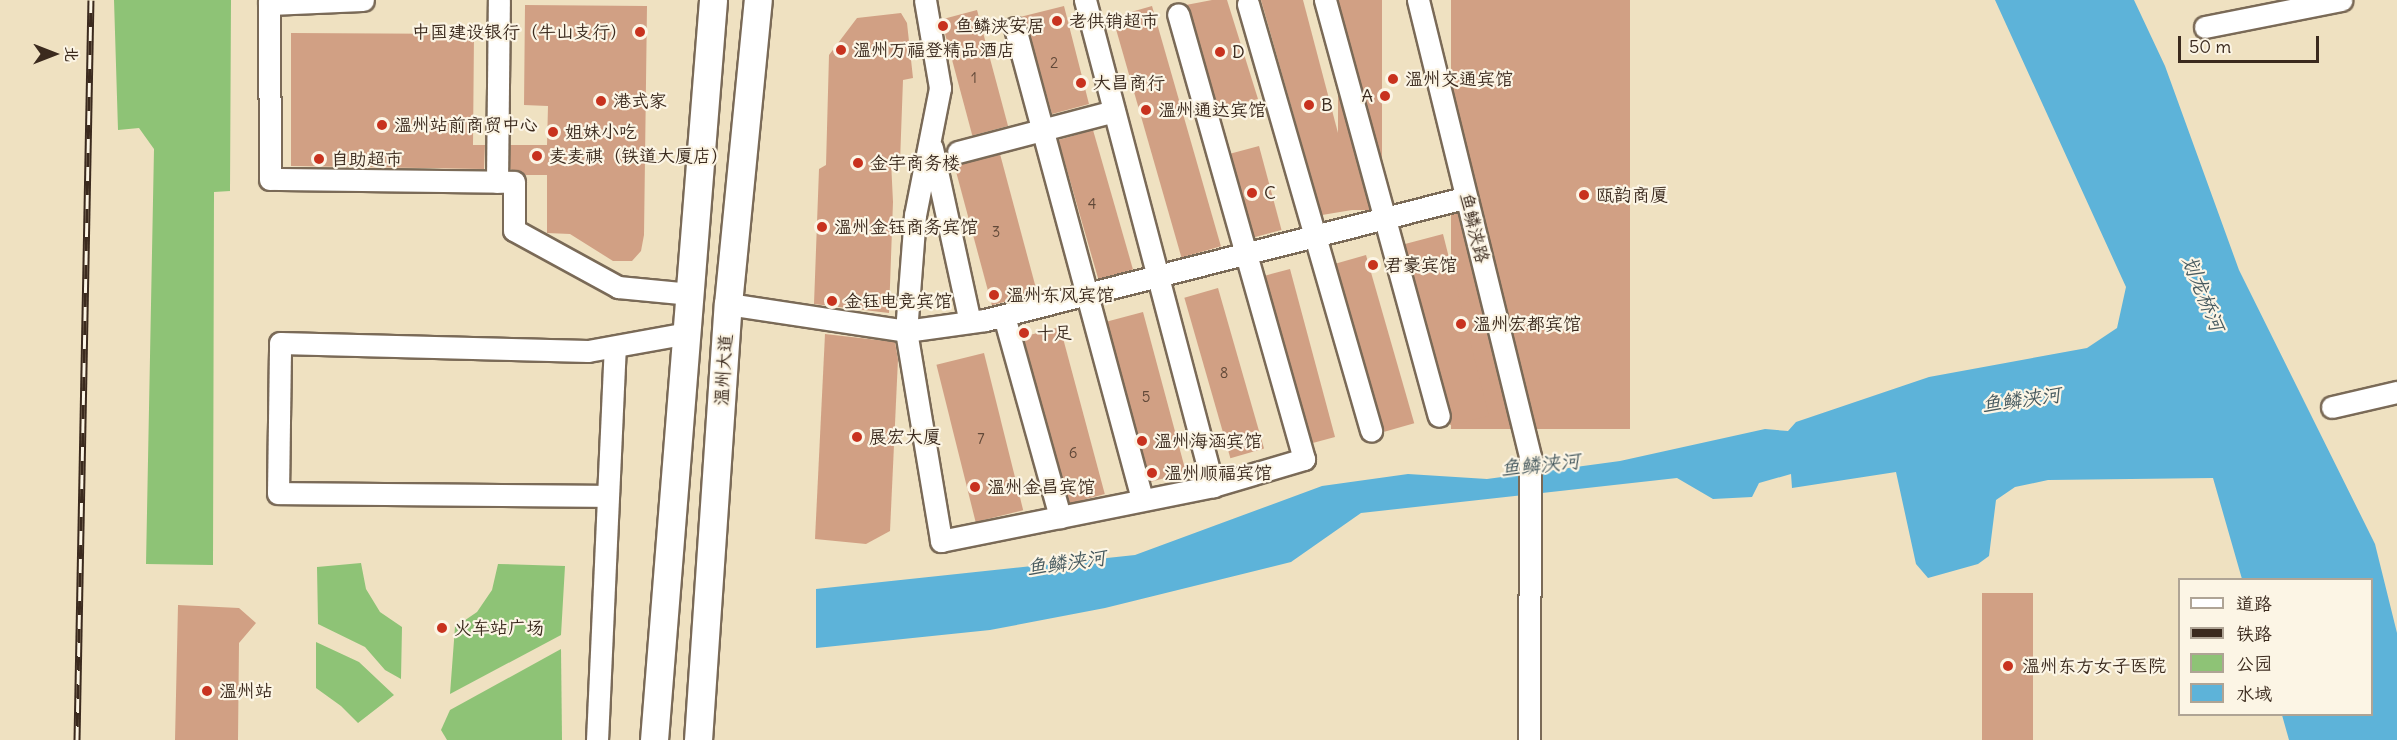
<!DOCTYPE html>
<html>
<head>
<meta charset="utf-8">
<style>
	body { margin:0 }
	#map { position:relative; width:2397px; height:740px; overflow:hidden; background:#efe1c1; font-family:Delius,"LXGW WenKai TC",sans-serif }
	div>[style] { position:absolute }
	.green>* { inset:0; background:#8ec376 }
	.water>* { inset:0; background:#5db3d9 }
	.building>* { inset:0; background:#d1a084; transform-origin:0 0 }
	.roads { filter:drop-shadow(2px 0 #7a6a57) drop-shadow(-2px 0 #7a6a57) drop-shadow(0 2px #7a6a57) drop-shadow(0 -2px #7a6a57) }
	.minor>* { height:21px; margin:-10.5px; padding:0 10.5px; transform-origin:10.5px; border-radius:10.5px; background:#fff }
	.major>* { height:27px; margin:-13.5px; padding:0 13.5px; transform-origin:13.5px; border-radius:13.5px; background:#fff }
	.rail>* { height:7px; margin-top:-3.5px; transform-origin:0; background:repeating-linear-gradient(90deg,#fcf5e5 0 14px,#3b2a1e 0 28px); box-sizing:border-box; border-block:2px solid #3b2a1e }
	.dots>* { width:16px; height:16px; translate:-50% -50%; box-sizing:border-box; border:3px solid #fcf5e5; border-radius:50% }
	span { translate:-50% -50%; white-space:nowrap; text-align:center; line-height:1.15; -webkit-text-stroke:4.5px #fcf5e5; paint-order:stroke }
	.number-label { font-size:15px; color:#604838 }
	.number-label span { -webkit-text-stroke-width:0 }
	.poi-label { font-size:18px; color:#3b2a1e }
	.left { translate:0 -50%; text-align:left }
	.right { translate:-100% -50%; text-align:right }
	.street-label { font-size:18px; color:#3b2a1e }
	.water-label { font-size:20px; color:#475a5f; font-style:italic }
	.legend { position:absolute; left:2178px; top:578px; width:195px; height:138px; box-sizing:border-box; background:#fcf5e5; border:2px solid #afa495; margin:0; padding:8px 10px; list-style:none; font-size:18px; color:#3b2a1e }
	.legend li { display:flex; align-items:center; gap:12px; height:30px }
	.legend b { width:30px; border:2px solid #afa495 }
	.north { position:absolute; left:24px; top:24px; width:60px; height:60px; -webkit-text-stroke:4px #fcf5e5; paint-order:stroke; rotate:90deg; font-size:16px; font-weight:700; line-height:24px; text-align:center; color:#3b2a1e }
	.north::after { content:''; display:block; margin:auto; width:21px; height:27px; background:#3b2a1e; clip-path:polygon(50% 0,100% 100%,50% 72%,0 100%) }
	.scale { position:absolute; left:2178px; top:36px; width:141px; height:27px; box-sizing:border-box; border:3px solid #3b2a1e; border-top:0; padding-left:8px; font-size:18px; line-height:21px; white-space:nowrap; color:#3b2a1e; -webkit-text-stroke:4px #fcf5e5; paint-order:stroke }
</style>
</head>
<body>
<div id="map">
	<div class="green">
		<i style="clip-path:polygon(114px 0,231px 0,230px 191px,214px 192px,213px 565px,146px 564px,154px 149px,139px 128px,118px 130px)"></i>
		<i style="clip-path:polygon(361px 563px,366px 589px,380px 612px,402px 627px,401px 679px,385px 670px,365px 647px,318px 624px,317px 567px)"></i>
		<i style="clip-path:polygon(498px 564px,565px 566px,561px 635px,450px 694px,455px 627px,477px 612px,492px 590px)"></i>
		<i style="clip-path:polygon(316px 642px,359px 662px,394px 695px,358px 723px,341px 706px,316px 688px)"></i>
		<i style="clip-path:polygon(561px 649px,562px 740px,447px 740px,441px 730px,450px 710px)"></i>
	</div>
	<div class="water">
		<i style="clip-path:polygon(1995px 0,2134px 0,2165px 66px,2239px 270px,2375px 544px,2397px 633px,2397px 740px,2289px 740px,2282px 715px,2372px 714px,2372px 580px,2242px 579px,2213px 478px,2048px 480px,2015px 487px,1996px 500px,1989px 556px,1978px 564px,1928px 578px,1916px 564px,1896px 472px,1792px 488px,1791px 474px,1759px 483px,1752px 497px,1713px 499px,1677px 478px,1361px 513px,1291px 562px,1105px 608px,990px 630px,816px 648px,816px 589px,1135px 555px,1322px 486px,1408px 474px,1487px 479px,1620px 461px,1765px 429px,1788px 431px,1796px 422px,1929px 377px,2087px 348px,2117px 328px,2126px 287px)"></i>
	</div>
	<div class="building">
		<i style="clip-path:polygon(1212px 0,1227px 0,1258px 99px,1218px 109px,1186px 5px)"></i>
		<i style="clip-path:polygon(1261px 0,1303px 0,1358px 209px,1322px 215px)"></i>
		<i style="left:1338px;top:0;width:44px;height:210px"></i>
		<i style="left:1451px;top:0;width:179px;height:429px"></i>
		<i style="clip-path:polygon(525px 5px,647px 6px,644px 235px,641px 251px,632px 261px,613px 261px,570px 234px,547px 233px,547px 175px,524px 175px,510px 169px,510px 145px,547px 145px,548px 106px,524px 105px)"></i>
		<i style="clip-path:polygon(1064px 6px,1089px 104px,1052px 114px,1027px 25px,1020px 17px)"></i>
		<i style="left:1152px;top:6px;width:250px;height:41px;rotate:74deg"></i>
		<i style="left:977px;top:10px;width:120px;height:37px;rotate:75deg"></i>
		<i style="clip-path:polygon(901px 13px,907px 23px,913px 78px,903px 80px,900px 162px,891px 161px,893px 202px,889px 313px,814px 304px,819px 169px,826px 165px,829px 55px,857px 18px)"></i>
		<i style="clip-path:polygon(291px 33px,474px 34px,473px 145px,485px 145px,484px 169px,291px 166px)"></i>
		<i style="left:1093px;top:130px;width:145px;height:36px;rotate:74deg"></i>
		<i style="left:1259px;top:146px;width:87px;height:29px;rotate:75deg"></i>
		<i style="left:1000px;top:154px;width:144px;height:47px;rotate:75deg"></i>
		<i style="clip-path:polygon(1443px 234px,1489px 416px,1450px 425px,1451px 413px,1405px 244px)"></i>
		<i style="left:1366px;top:255px;width:175px;height:31px;rotate:74deg"></i>
		<i style="left:1290px;top:269px;width:174px;height:26px;rotate:75deg"></i>
		<i style="left:1218px;top:288px;width:167px;height:35px;rotate:74deg"></i>
		<i style="left:1143px;top:312px;width:166px;height:37px;rotate:75deg"></i>
		<i style="left:1060px;top:327px;width:173px;height:38px;rotate:75deg"></i>
		<i style="clip-path:polygon(825px 334px,895px 342px,898px 359px,890px 531px,866px 544px,815px 539px)"></i>
		<i style="left:984px;top:353px;width:162px;height:49px;rotate:76deg"></i>
		<i style="left:1982px;top:593px;width:51px;height:147px"></i>
		<i style="clip-path:polygon(178px 605px,239px 608px,256px 623px,239px 643px,238px 740px,175px 740px)"></i>
	</div>
	<div class="roads">
		<div class="minor">
			<i style="left:269px;top:0;width:179px;rotate:89.7deg"></i>
			<i style="left:270px;top:179px;width:244px;rotate:0.7deg"></i>
			<i style="left:514px;top:182px;width:48px;rotate:90deg"></i>
			<i style="left:514px;top:230px;width:119px;rotate:28.7deg"></i>
			<i style="left:618px;top:287px;width:73px;rotate:5.5deg"></i>
			<i style="left:925px;top:0;width:89px;rotate:80.3deg"></i>
			<i style="left:940px;top:88px;width:129px;rotate:101.1deg"></i>
			<i style="left:915px;top:215px;width:116px;rotate:94.4deg"></i>
			<i style="left:906px;top:331px;width:213px;rotate:80.5deg"></i>
			<i style="left:941px;top:541px;width:278px;rotate:-11.4deg"></i>
			<i style="left:1213px;top:486px;width:95px;rotate:-16.5deg"></i>
			<i style="left:1304px;top:459px;width:462px;rotate:-105.8deg"></i>
			<i style="left:1085px;top:0;width:503px;rotate:75.24deg"></i>
			<i style="left:1325px;top:0;width:431px;rotate:74.7deg"></i>
			<i style="left:1418px;top:0;width:471px;rotate:76.2deg"></i>
			<i style="left:1530px;top:457px;width:283px;rotate:90.2deg"></i>
			<i style="left:269px;top:4px;width:94px;rotate:-2.4deg"></i>
			<i style="left:1248px;top:4px;width:444px;rotate:73.9deg"></i>
			<i style="left:2205px;top:27px;width:139px;rotate:-11.2deg"></i>
			<i style="left:1015px;top:28px;width:487px;rotate:74.9deg"></i>
			<i style="left:932px;top:148px;width:178px;rotate:77.7deg"></i>
			<i style="left:958px;top:152px;width:161px;rotate:-14.7deg"></i>
			<i style="left:497px;top:182px;width:182px;rotate:-89.4deg"></i>
			<i style="left:728px;top:304px;width:180px;rotate:8.6deg"></i>
			<i style="left:906px;top:331px;width:80px;rotate:-7.9deg"></i>
			<i style="left:985px;top:320px;width:496px;rotate:-14.3deg"></i>
			<i style="left:1004px;top:316px;width:209px;rotate:74.4deg"></i>
			<i style="left:2332px;top:407px;width:67px;rotate:-13deg"></i>
			<i style="left:608px;top:496px;width:330px;rotate:-179.5deg"></i>
			<i style="left:278px;top:493px;width:150px;rotate:-89.2deg"></i>
			<i style="left:280px;top:343px;width:308px;rotate:1.5deg"></i>
			<i style="left:588px;top:351px;width:102px;rotate:-10.2deg"></i>
			<i style="left:597px;top:740px;width:393px;rotate:-87.4deg"></i>
		</div>
		<div class="major">
			<i style="left:654px;top:740px;width:742px;rotate:-85.44deg"></i>
			<i style="left:698px;top:740px;width:437px;rotate:-86.1deg"></i>
			<i style="left:728px;top:304px;width:305px;rotate:-84.4deg"></i>
		</div>
	</div>
	<div class="rail">
		<i style="left:77px;top:740px;width:740px;rotate:-88.92deg"></i>
	</div>
	<div class="dots">
		<i style="left:1057px;top:21px;background:#c8321e"></i>
		<i style="left:943px;top:26px;background:#c8321e"></i>
		<i style="left:640px;top:32px;background:#c8321e"></i>
		<i style="left:841px;top:50px;background:#c8321e"></i>
		<i style="left:1220px;top:52px;background:#c8321e"></i>
		<i style="left:1393px;top:79px;background:#c8321e"></i>
		<i style="left:1081px;top:83px;background:#c8321e"></i>
		<i style="left:1385px;top:96px;background:#c8321e"></i>
		<i style="left:601px;top:101px;background:#c8321e"></i>
		<i style="left:1309px;top:105px;background:#c8321e"></i>
		<i style="left:1146px;top:110px;background:#c8321e"></i>
		<i style="left:382px;top:125px;background:#c8321e"></i>
		<i style="left:553px;top:132px;background:#c8321e"></i>
		<i style="left:537px;top:156px;background:#c8321e"></i>
		<i style="left:319px;top:159px;background:#c8321e"></i>
		<i style="left:858px;top:163px;background:#c8321e"></i>
		<i style="left:1252px;top:193px;background:#c8321e"></i>
		<i style="left:1584px;top:195px;background:#c8321e"></i>
		<i style="left:822px;top:227px;background:#c8321e"></i>
		<i style="left:1373px;top:265px;background:#c8321e"></i>
		<i style="left:994px;top:295px;background:#c8321e"></i>
		<i style="left:832px;top:301px;background:#c8321e"></i>
		<i style="left:1461px;top:324px;background:#c8321e"></i>
		<i style="left:1024px;top:333px;background:#c8321e"></i>
		<i style="left:857px;top:437px;background:#c8321e"></i>
		<i style="left:1142px;top:441px;background:#c8321e"></i>
		<i style="left:1152px;top:473px;background:#c8321e"></i>
		<i style="left:975px;top:487px;background:#c8321e"></i>
		<i style="left:442px;top:628px;background:#c8321e"></i>
		<i style="left:2008px;top:666px;background:#c8321e"></i>
		<i style="left:207px;top:691px;background:#c8321e"></i>
	</div>
	<div class="number-label">
		<span style="left:1054px;top:63px">2</span>
		<span style="left:974px;top:78px">1</span>
		<span style="left:1092px;top:204px">4</span>
		<span style="left:996px;top:232px">3</span>
		<span style="left:1224px;top:373px">8</span>
		<span style="left:1146px;top:397px">5</span>
		<span style="left:981px;top:439px">7</span>
		<span style="left:1073px;top:453px">6</span>
	</div>
	<div class="poi-label">
		<span class="left" style="left:1069px;top:21px">老供销超市</span>
		<span class="left" style="left:955px;top:26px">鱼鳞浃安居</span>
		<span class="right" style="left:628px;top:32px">中国建设银行（牛山支行）</span>
		<span class="left" style="left:853px;top:50px">温州万福登精品酒店</span>
		<span class="left" style="left:1232px;top:52px">D</span>
		<span class="left" style="left:1405px;top:79px">温州交通宾馆</span>
		<span class="left" style="left:1093px;top:83px">大昌商行</span>
		<span class="right" style="left:1373px;top:96px">A</span>
		<span class="left" style="left:613px;top:101px">港式家</span>
		<span class="left" style="left:1321px;top:105px">B</span>
		<span class="left" style="left:1158px;top:110px">温州通达宾馆</span>
		<span class="left" style="left:394px;top:125px">温州站前商贸中心</span>
		<span class="left" style="left:565px;top:132px">姐妹小吃</span>
		<span class="left" style="left:549px;top:156px">麦麦祺（铁道大厦店）</span>
		<span class="left" style="left:331px;top:159px">自助超市</span>
		<span class="left" style="left:870px;top:163px">金宇商务楼</span>
		<span class="left" style="left:1264px;top:193px">C</span>
		<span class="left" style="left:1596px;top:195px">瓯韵商厦</span>
		<span class="left" style="left:834px;top:227px">温州金钰商务宾馆</span>
		<span class="left" style="left:1385px;top:265px">君豪宾馆</span>
		<span class="left" style="left:1006px;top:295px">温州东风宾馆</span>
		<span class="left" style="left:844px;top:301px">金钰电竞宾馆</span>
		<span class="left" style="left:1473px;top:324px">温州宏都宾馆</span>
		<span class="left" style="left:1036px;top:333px">十足</span>
		<span class="left" style="left:869px;top:437px">展宏大厦</span>
		<span class="left" style="left:1154px;top:441px">温州海涵宾馆</span>
		<span class="left" style="left:1164px;top:473px">温州顺福宾馆</span>
		<span class="left" style="left:987px;top:487px">温州金昌宾馆</span>
		<span class="left" style="left:454px;top:628px">火车站广场</span>
		<span class="left" style="left:2022px;top:666px">温州东方女子医院</span>
		<span class="left" style="left:219px;top:691px">温州站</span>
	</div>
	<div class="street-label">
		<span style="left:1474px;top:228px;rotate:76deg">鱼鳞浃路</span>
		<span style="left:724px;top:370px;rotate:-86deg">温州大道</span>
	</div>
	<div class="water-label">
		<span style="left:2204px;top:293px;rotate:68deg">划龙桥河</span>
		<span style="left:2021px;top:399px;rotate:-8deg">鱼鳞浃河</span>
		<span style="left:1540px;top:464px;rotate:-6deg">鱼鳞浃河</span>
		<span style="left:1066px;top:562px;rotate:-8deg">鱼鳞浃河</span>
	</div>
	<ul class="legend">
	<li><b style="height:8px;background:#fff"></b>道路</li>
	<li><b style="height:8px;background:#3b2a1e"></b>铁路</li>
	<li><b style="height:16px;background:#8ec376"></b>公园</li>
	<li><b style="height:16px;background:#5db3d9"></b>水域</li>
	</ul>
	<div class="north">北</div>
	<div class="scale">50 m</div>
</div>
</body>
</html>
